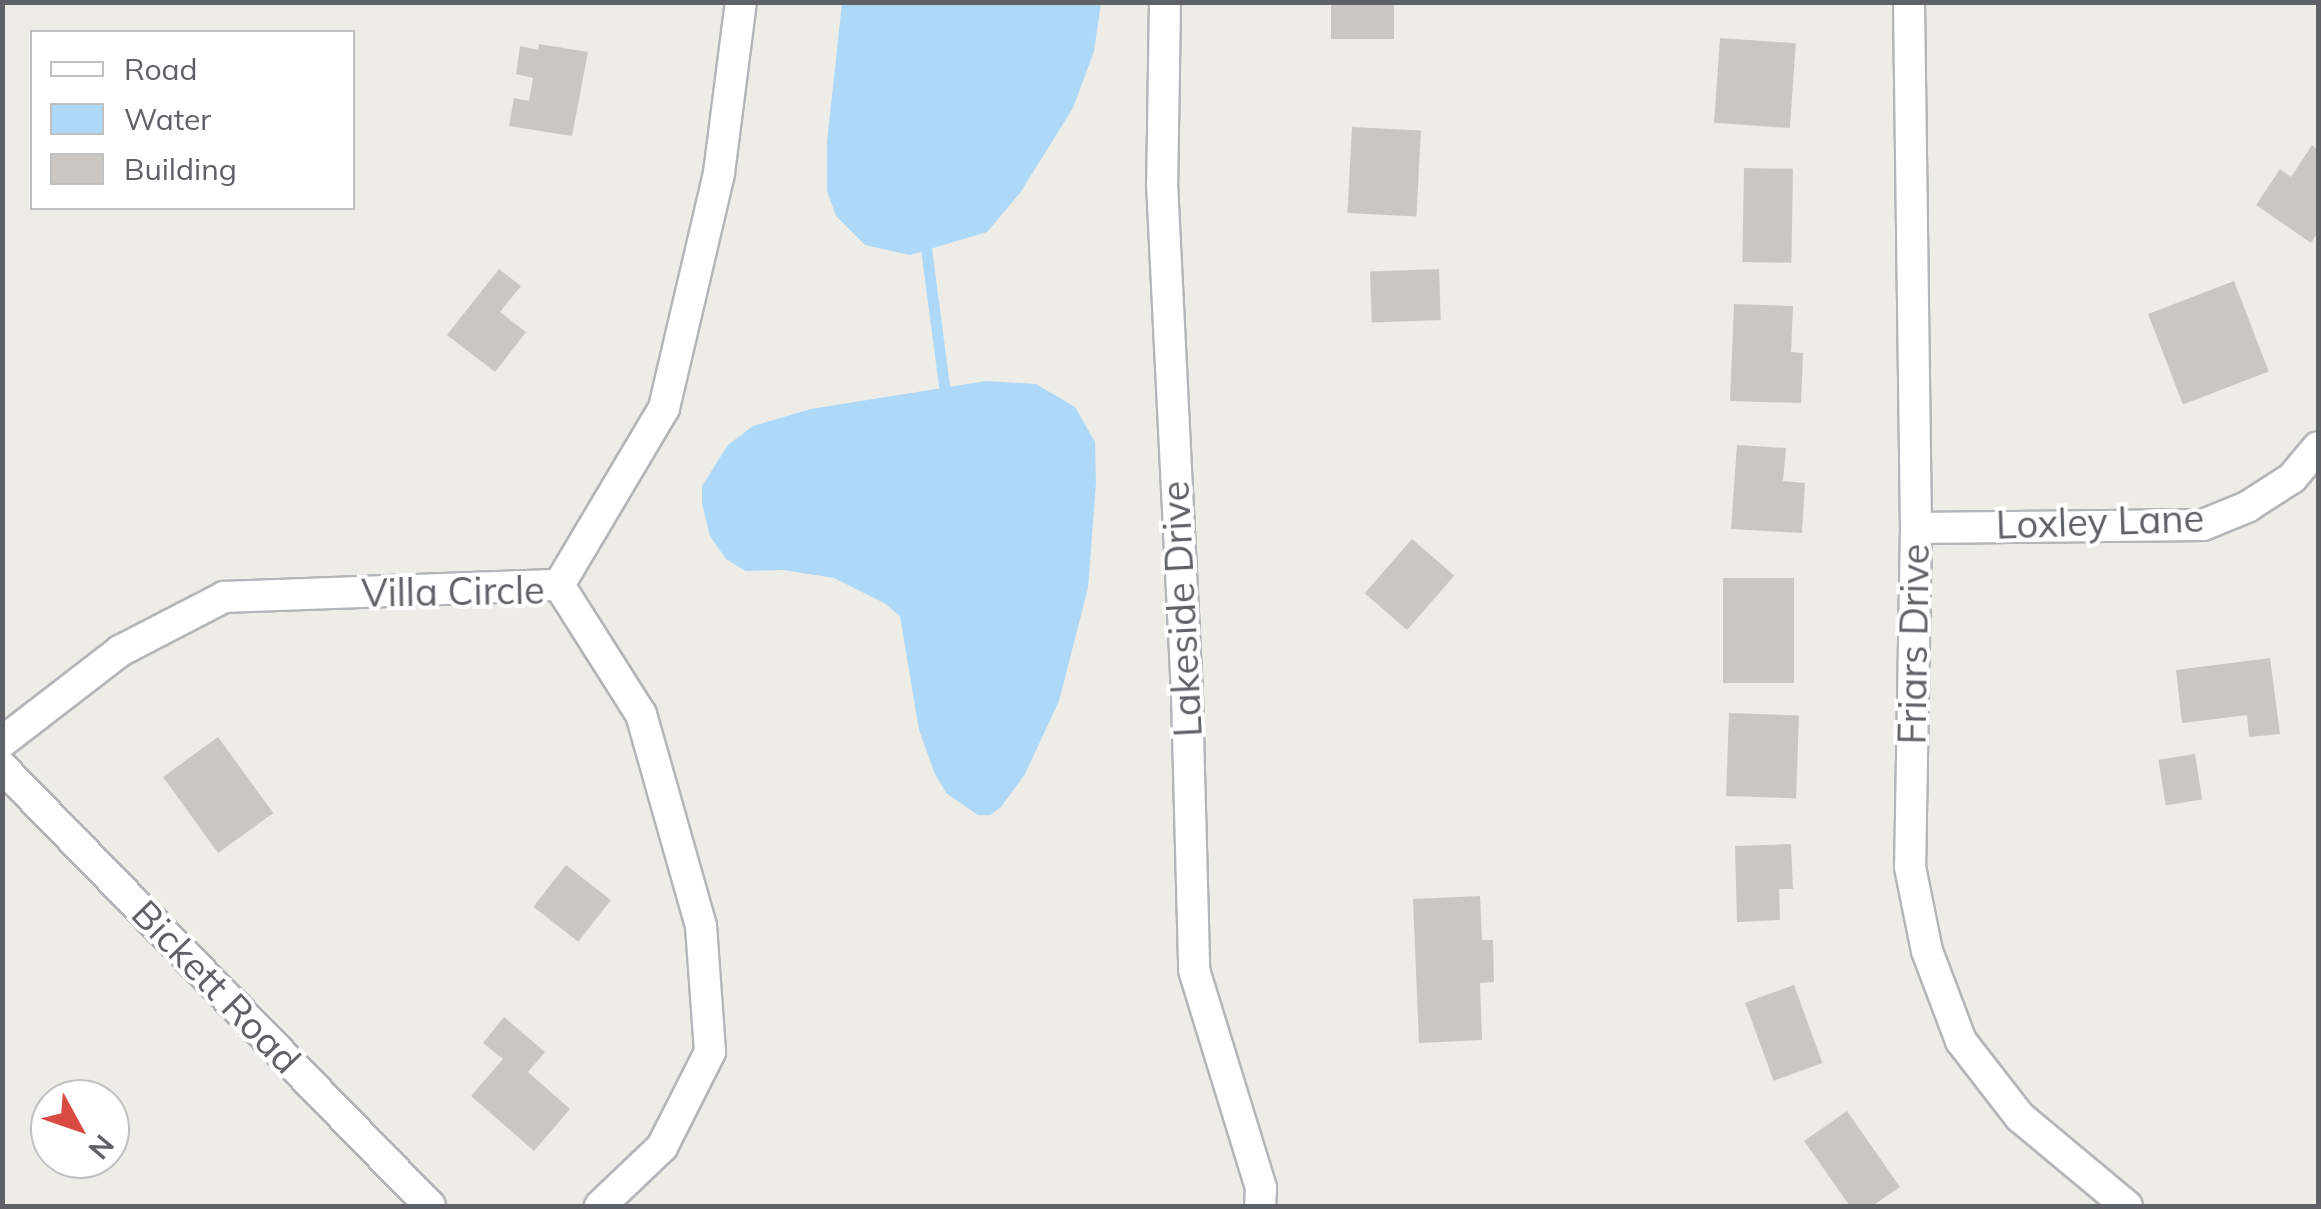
<!DOCTYPE html>
<html>
<head>
<meta charset="utf-8">
<style>
	body { margin:0 }
	#map { position:relative; width:2321px; height:1209px; overflow:hidden; background:#eeece6; font-family:Mulish,sans-serif }
	div>[style] { position:absolute }
	.water>* { inset:0; background:#add8f7 }
	.stream>* { height:11px; margin:-5.5px; padding:0 5.5px; transform-origin:5.5px; border-radius:5.5px; background:#add8f7 }
	.building>* { inset:0; background:#cac7c2; transform-origin:0 0 }
	.roads { filter:drop-shadow(2px 0 #b3b6b9) drop-shadow(-2px 0 #b3b6b9) drop-shadow(0 2px #b3b6b9) drop-shadow(0 -2px #b3b6b9) }
	.street>* { height:30px; margin:-15px; padding:0 15px; transform-origin:15px; border-radius:15px; background:#fff }
	span { translate:-50% -50%; white-space:nowrap; text-align:center; line-height:1.15; -webkit-text-stroke:8px #fff; paint-order:stroke }
	.street-label { font-size:38px; color:#5e6165 }
	.frame { position:absolute; inset:0; border:5px solid #5e6165; pointer-events:none }
	.legend { position:absolute; left:30px; top:30px; width:325px; height:180px; box-sizing:border-box; background:#fff; border:2px solid #bfc0c1; margin:0; padding:12px 18px; list-style:none; font-size:30px; color:#5e6165 }
	.legend li { display:flex; align-items:center; gap:20px; height:50px }
	.legend b { width:50px; border:2px solid #bfc0c1 }
	.north { position:absolute; left:30px; top:1079px; width:100px; height:100px; box-sizing:border-box; background:#fff; border:2px solid #bfc0c1; border-radius:50%; rotate:130deg; font-size:28px; font-weight:700; line-height:40px; text-align:center; color:#5e6165 }
	.north::after { content:''; display:block; margin:auto; width:35px; height:45px; background:#d94b42; clip-path:polygon(50% 0,100% 100%,50% 72%,0 100%) }
</style>
</head>
<body>
<div id="map">
	<div class="water">
		<i style="clip-path:polygon(842px 3px,1101px 3px,1094px 51px,1073px 108px,1020px 193px,987px 232px,910px 255px,865px 245px,836px 216px,827px 191px,827px 142px)"></i>
		<i style="clip-path:polygon(986px 381px,1036px 384px,1075px 407px,1095px 442px,1096px 483px,1088px 588px,1059px 701px,1025px 774px,1001px 807px,990px 815px,978px 815px,946px 793px,935px 774px,919px 730px,900px 616px,884px 603px,834px 578px,783px 570px,746px 571px,726px 559px,710px 536px,702px 503px,702px 486px,728px 445px,753px 426px,811px 409px)"></i>
	</div>
	<div class="stream">
		<i style="left:925px;top:241px;width:161px;rotate:82.5deg"></i>
	</div>
	<div class="building">
		<i style="left:1331px;top:2px;width:63px;height:37px"></i>
		<i style="left:1720px;top:38px;width:76px;height:85px;rotate:4deg"></i>
		<i style="clip-path:polygon(539px 44px,588px 52px,572px 136px,509px 126px,514px 98px,529px 101px,533px 78px,516px 74px,520px 46px,538px 50px)"></i>
		<i style="left:1352px;top:127px;width:69px;height:86px;rotate:3deg"></i>
		<i style="clip-path:polygon(2312px 145px,2318px 150px,2318px 232px,2311px 243px,2256px 205px,2280px 169px,2291px 177px)"></i>
		<i style="left:1744px;top:168px;width:49px;height:94px;rotate:1deg"></i>
		<i style="clip-path:polygon(499px 269px,521px 286px,500px 312px,526px 332px,495px 372px,447px 335px)"></i>
		<i style="left:1439px;top:269px;width:51px;height:69px;rotate:88deg"></i>
		<i style="left:2234px;top:281px;width:97px;height:92px;rotate:69deg"></i>
		<i style="clip-path:polygon(1734px 304px,1793px 306px,1791px 352px,1803px 353px,1801px 403px,1730px 401px)"></i>
		<i style="clip-path:polygon(1737px 445px,1786px 448px,1783px 481px,1805px 483px,1802px 533px,1731px 529px)"></i>
		<i style="left:1412px;top:539px;width:56px;height:72px;rotate:41deg"></i>
		<i style="left:1723px;top:578px;width:71px;height:105px"></i>
		<i style="clip-path:polygon(2270px 658px,2280px 734px,2249px 737px,2247px 715px,2182px 723px,2176px 670px)"></i>
		<i style="left:1729px;top:713px;width:70px;height:83px;rotate:2deg"></i>
		<i style="left:218px;top:737px;width:94px;height:68px;rotate:54deg"></i>
		<i style="left:2195px;top:754px;width:46px;height:37px;rotate:81deg"></i>
		<i style="clip-path:polygon(1791px 844px,1793px 889px,1779px 889px,1780px 920px,1737px 922px,1735px 846px)"></i>
		<i style="left:566px;top:865px;width:57px;height:53px;rotate:38deg"></i>
		<i style="clip-path:polygon(1480px 896px,1482px 940px,1493px 940px,1494px 982px,1480px 983px,1482px 1040px,1419px 1043px,1413px 899px)"></i>
		<i style="left:1794px;top:985px;width:83px;height:52px;rotate:70deg"></i>
		<i style="clip-path:polygon(504px 1017px,545px 1052px,528px 1072px,570px 1109px,534px 1151px,471px 1096px,503px 1059px,483px 1043px)"></i>
		<i style="clip-path:polygon(1847px 1111px,1900px 1187px,1872px 1206px,1850px 1206px,1804px 1141px)"></i>
	</div>
	<div class="roads">
		<div class="street">
			<i style="left:1165px;top:2px;width:181px;rotate:90.9deg"></i>
			<i style="left:1162px;top:183px;width:512px;rotate:87.2deg"></i>
			<i style="left:1187px;top:694px;width:276px;rotate:88.5deg"></i>
			<i style="left:1194px;top:970px;width:228px;rotate:72.9deg"></i>
			<i style="left:1261px;top:1188px;width:18px;rotate:93deg"></i>
			<i style="left:1909px;top:2px;width:526px;rotate:89.24deg"></i>
			<i style="left:1916px;top:528px;width:339px;rotate:91deg"></i>
			<i style="left:1910px;top:867px;width:86px;rotate:78.6deg"></i>
			<i style="left:1927px;top:951px;width:96px;rotate:69.3deg"></i>
			<i style="left:1961px;top:1041px;width:96px;rotate:52.2deg"></i>
			<i style="left:2020px;top:1117px;width:139px;rotate:39.8deg"></i>
			<i style="left:1916px;top:528px;width:287px;rotate:-0.6deg"></i>
			<i style="left:2203px;top:525px;width:48px;rotate:-22.2deg"></i>
			<i style="left:2247px;top:507px;width:54px;rotate:-32.8deg"></i>
			<i style="left:2292px;top:478px;width:40px;rotate:-50deg"></i>
			<i style="left:559px;top:585px;width:153px;rotate:57.6deg"></i>
			<i style="left:641px;top:714px;width:220px;rotate:74.2deg"></i>
			<i style="left:701px;top:926px;width:126px;rotate:85.9deg"></i>
			<i style="left:710px;top:1052px;width:106px;rotate:116.8deg"></i>
			<i style="left:662px;top:1147px;width:86px;rotate:136.4deg"></i>
			<i style="left:559px;top:585px;width:206px;rotate:-59.3deg"></i>
			<i style="left:664px;top:408px;width:241px;rotate:-76.8deg"></i>
			<i style="left:719px;top:173px;width:172px;rotate:-82.7deg"></i>
			<i style="left:2px;top:742px;width:149px;rotate:-37.6deg"></i>
			<i style="left:120px;top:651px;width:117px;rotate:-27.4deg"></i>
			<i style="left:224px;top:597px;width:335px;rotate:-2.1deg"></i>
			<i style="left:2px;top:767px;width:613px;rotate:45.73deg"></i>
		</div>
	</div>
	<div class="street-label">
		<span style="left:2100px;top:522px;rotate:-2deg">Loxley Lane</span>
		<span style="left:453px;top:592px;rotate:-1deg">Villa Circle</span>
		<span style="left:1182px;top:609px;rotate:-93deg">Lakeside Drive</span>
		<span style="left:1914px;top:644px;rotate:-89deg">Friars Drive</span>
		<span style="left:216px;top:987px;rotate:46deg">Bickett Road</span>
	</div>
	<div class="frame"></div>
	<ul class="legend">
	<li><b style="height:12px;background:#fff"></b>Road</li>
	<li><b style="height:28px;background:#add8f7"></b>Water</li>
	<li><b style="height:28px;background:#cac7c2"></b>Building</li>
	</ul>
	<div class="north">N</div>
</div>
</body>
</html>
